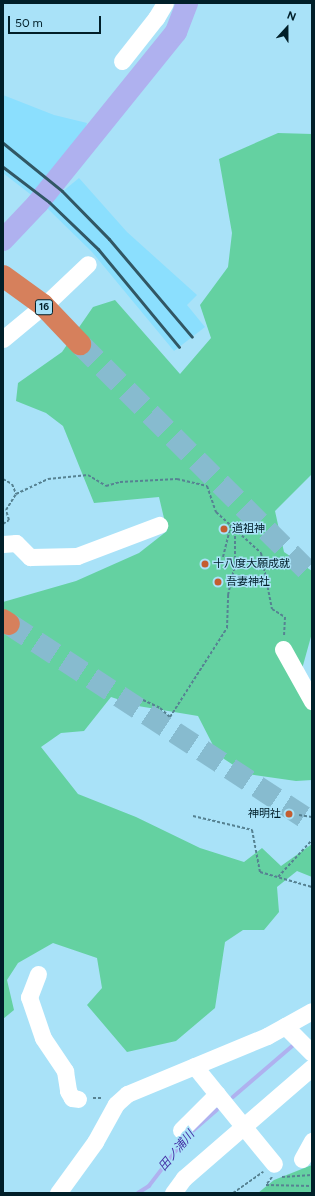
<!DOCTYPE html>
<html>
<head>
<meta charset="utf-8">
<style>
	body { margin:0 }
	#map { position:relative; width:315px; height:1196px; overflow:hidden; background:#a9e2f8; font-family:Figtree,"Noto Sans JP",sans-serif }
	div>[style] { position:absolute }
	.built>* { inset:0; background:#8bdffe }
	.green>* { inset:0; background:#64d1a1 }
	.stream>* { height:3.5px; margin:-1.75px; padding:0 1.75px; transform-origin:1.75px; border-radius:1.75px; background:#afb1ef }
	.river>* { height:22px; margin:-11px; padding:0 11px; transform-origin:11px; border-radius:11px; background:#afb1ef }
	.highway-tunnel>* { height:22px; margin-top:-11px; transform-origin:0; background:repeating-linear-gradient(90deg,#87bbcf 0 22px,transparent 0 33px) }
	.path>* { height:2px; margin-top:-1px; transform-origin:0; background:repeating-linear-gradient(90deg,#568292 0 3px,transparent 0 5px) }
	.minor>* { height:17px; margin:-8.5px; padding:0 8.5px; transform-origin:8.5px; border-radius:8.5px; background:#fff }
	.highway>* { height:22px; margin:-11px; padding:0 11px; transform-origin:11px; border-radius:11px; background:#d6805c }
	.rail>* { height:3px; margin:-1.5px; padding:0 1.5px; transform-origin:1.5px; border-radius:1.5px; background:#315764 }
	.dots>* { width:11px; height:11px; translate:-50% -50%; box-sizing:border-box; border:2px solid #a9e2f8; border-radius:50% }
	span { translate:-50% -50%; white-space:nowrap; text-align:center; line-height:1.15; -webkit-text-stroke:3px #a9e2f8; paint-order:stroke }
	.shield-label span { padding:1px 3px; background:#a9e2f8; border:1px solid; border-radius:3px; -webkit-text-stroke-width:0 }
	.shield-label { font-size:10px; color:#011f29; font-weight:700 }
	.poi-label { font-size:11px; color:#011f29 }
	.left { translate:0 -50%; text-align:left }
	.right { translate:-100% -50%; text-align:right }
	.water-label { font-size:12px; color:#4431a5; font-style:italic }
	.frame { position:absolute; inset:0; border:4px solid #011f29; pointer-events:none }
	.north { position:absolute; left:267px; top:8px; width:40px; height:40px; -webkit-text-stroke:3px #a9e2f8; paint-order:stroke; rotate:21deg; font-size:11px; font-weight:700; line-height:16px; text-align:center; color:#011f29 }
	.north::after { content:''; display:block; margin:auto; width:14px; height:18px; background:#011f29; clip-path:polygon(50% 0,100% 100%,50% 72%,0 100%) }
	.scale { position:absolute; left:8px; top:16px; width:93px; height:18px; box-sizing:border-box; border:2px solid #011f29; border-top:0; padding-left:5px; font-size:12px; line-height:14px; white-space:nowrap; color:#011f29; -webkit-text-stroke:3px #a9e2f8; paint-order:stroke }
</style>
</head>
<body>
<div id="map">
	<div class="built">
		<i style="clip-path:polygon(3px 95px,54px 115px,87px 123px,81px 142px,34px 197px,3px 173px)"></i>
		<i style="clip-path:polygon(79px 178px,127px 232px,197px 295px,187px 305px,205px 327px,174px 351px,92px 252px,45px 206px)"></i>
	</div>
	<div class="green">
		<i style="clip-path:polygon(278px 133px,312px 134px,312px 474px,275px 511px,284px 552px,312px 571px,312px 633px,302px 669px,312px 708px,312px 780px,296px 781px,247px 774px,218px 755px,198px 716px,138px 706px,111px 697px,84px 731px,61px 733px,41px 747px,78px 794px,136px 817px,200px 848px,244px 862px,262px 848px,281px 866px,312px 844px,312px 877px,297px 871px,277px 887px,279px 912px,264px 930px,243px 930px,225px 942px,215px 1008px,176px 1041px,127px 1052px,87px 1005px,102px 988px,97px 958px,53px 943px,18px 963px,7px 980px,14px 1010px,3px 1019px,3px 602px,76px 581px,139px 553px,167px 531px,159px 497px,94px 503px,63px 426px,46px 413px,16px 401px,18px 383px,62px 352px,93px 307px,115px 300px,180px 374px,211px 338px,200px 305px,228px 267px,232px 233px,219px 159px)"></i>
		<i style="clip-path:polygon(312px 1165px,312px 1193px,258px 1193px,274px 1180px)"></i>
	</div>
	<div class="stream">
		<i style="left:233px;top:1097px;width:83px;rotate:-40.6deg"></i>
		<i style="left:138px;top:1193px;width:13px;rotate:-32deg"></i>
		<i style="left:149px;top:1186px;width:64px;rotate:-52.6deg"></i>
		<i style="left:188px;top:1135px;width:38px;rotate:-41deg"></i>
	</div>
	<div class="river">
		<i style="left:3px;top:240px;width:51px;rotate:-46.6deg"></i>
		<i style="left:38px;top:203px;width:220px;rotate:-51.1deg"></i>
		<i style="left:176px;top:32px;width:31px;rotate:-69deg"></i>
	</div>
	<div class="highway-tunnel">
		<i style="left:80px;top:344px;width:327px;rotate:44.9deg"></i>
		<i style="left:9px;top:624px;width:362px;rotate:33.2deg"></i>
	</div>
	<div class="path">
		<i style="left:3px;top:479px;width:10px;rotate:29deg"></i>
		<i style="left:12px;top:484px;width:11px;rotate:68deg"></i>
		<i style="left:3px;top:524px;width:7px;rotate:-34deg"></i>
		<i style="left:9px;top:520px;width:10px;rotate:-107deg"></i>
		<i style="left:6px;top:510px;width:19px;rotate:-58deg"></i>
		<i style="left:16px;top:494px;width:35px;rotate:-25deg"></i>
		<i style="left:48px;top:479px;width:40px;rotate:-5.7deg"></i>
		<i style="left:88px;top:475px;width:21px;rotate:31deg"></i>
		<i style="left:106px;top:486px;width:15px;rotate:-16deg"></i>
		<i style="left:120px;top:482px;width:57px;rotate:-3deg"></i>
		<i style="left:177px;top:479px;width:31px;rotate:13deg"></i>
		<i style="left:207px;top:486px;width:28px;rotate:71deg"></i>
		<i style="left:216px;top:512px;width:61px;rotate:42.3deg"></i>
		<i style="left:261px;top:553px;width:57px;rotate:78.9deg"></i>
		<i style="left:272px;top:609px;width:15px;rotate:32deg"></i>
		<i style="left:285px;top:617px;width:19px;rotate:93deg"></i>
		<i style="left:223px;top:557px;width:33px;rotate:-76deg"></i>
		<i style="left:143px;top:700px;width:19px;rotate:25deg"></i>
		<i style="left:160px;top:708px;width:13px;rotate:42deg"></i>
		<i style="left:170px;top:717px;width:106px;rotate:-57.4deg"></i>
		<i style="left:227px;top:628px;width:33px;rotate:-88deg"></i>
		<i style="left:228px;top:595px;width:32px;rotate:-77deg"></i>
		<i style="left:235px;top:564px;width:33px;rotate:-90deg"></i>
		<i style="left:299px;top:815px;width:13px;rotate:9deg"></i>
		<i style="left:193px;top:816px;width:61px;rotate:13.3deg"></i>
		<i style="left:252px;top:830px;width:43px;rotate:79.2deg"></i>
		<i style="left:260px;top:872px;width:54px;rotate:16.1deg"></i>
		<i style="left:278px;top:877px;width:50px;rotate:-47.4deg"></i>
		<i style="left:93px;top:1098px;width:9px"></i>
		<i style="left:272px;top:1177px;width:10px;rotate:127deg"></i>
		<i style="left:266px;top:1185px;width:46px;rotate:1.2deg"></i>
		<i style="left:282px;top:1177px;width:30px;rotate:-4deg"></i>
		<i style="left:233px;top:1193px;width:37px;rotate:-35deg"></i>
	</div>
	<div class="minor">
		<i style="left:122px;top:61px;width:55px;rotate:-51.7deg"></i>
		<i style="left:156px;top:18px;width:17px;rotate:-59deg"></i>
		<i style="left:3px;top:339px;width:61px;rotate:-39.7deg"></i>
		<i style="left:50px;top:300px;width:52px;rotate:-43.5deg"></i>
		<i style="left:3px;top:544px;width:13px;rotate:-4deg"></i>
		<i style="left:16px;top:543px;width:20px;rotate:45deg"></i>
		<i style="left:30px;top:557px;width:47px;rotate:-1.2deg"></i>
		<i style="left:77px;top:556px;width:88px;rotate:-20.7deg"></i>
		<i style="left:283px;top:649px;width:60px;rotate:60.9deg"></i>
		<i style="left:38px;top:974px;width:25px;rotate:111deg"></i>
		<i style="left:29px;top:997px;width:43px;rotate:71.1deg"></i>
		<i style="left:43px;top:1038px;width:40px;rotate:56deg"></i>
		<i style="left:65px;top:1071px;width:20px;rotate:81deg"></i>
		<i style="left:68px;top:1091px;width:8px;rotate:60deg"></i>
		<i style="left:72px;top:1098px;width:6px;rotate:9deg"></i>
		<i style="left:285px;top:1026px;width:38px;rotate:45deg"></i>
		<i style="left:217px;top:1094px;width:90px;rotate:50.8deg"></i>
		<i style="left:181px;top:1130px;width:51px;rotate:-45deg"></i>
		<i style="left:217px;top:1094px;width:36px;rotate:-129deg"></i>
		<i style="left:302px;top:1159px;width:21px;rotate:-61deg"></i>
		<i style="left:58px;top:1193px;width:63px;rotate:-54deg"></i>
		<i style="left:95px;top:1142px;width:43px;rotate:-61.1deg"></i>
		<i style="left:116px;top:1104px;width:15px;rotate:-42deg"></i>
		<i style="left:127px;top:1094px;width:152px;rotate:-22.5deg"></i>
		<i style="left:267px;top:1036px;width:51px;rotate:-29.1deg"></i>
		<i style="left:173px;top:1193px;width:19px;rotate:-54deg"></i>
		<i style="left:184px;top:1178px;width:169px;rotate:-40.9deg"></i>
	</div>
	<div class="highway">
		<i style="left:3px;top:276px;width:49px;rotate:35.9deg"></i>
		<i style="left:43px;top:305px;width:54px;rotate:46.5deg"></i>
		<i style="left:3px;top:620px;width:7px;rotate:34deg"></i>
	</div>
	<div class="rail">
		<i style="left:3px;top:143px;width:76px;rotate:39.1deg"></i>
		<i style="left:62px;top:191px;width:67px;rotate:45.6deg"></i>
		<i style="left:109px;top:239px;width:128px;rotate:49.7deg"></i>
		<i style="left:3px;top:167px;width:58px;rotate:37.3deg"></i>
		<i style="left:49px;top:202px;width:68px;rotate:43.8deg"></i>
		<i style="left:98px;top:249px;width:127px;rotate:50.4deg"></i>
	</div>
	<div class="dots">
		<i style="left:224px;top:529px;background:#c45d30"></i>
		<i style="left:205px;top:564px;background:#c45d30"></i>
		<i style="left:218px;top:582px;background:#c45d30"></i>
		<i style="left:289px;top:814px;background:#c45d30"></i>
	</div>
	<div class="shield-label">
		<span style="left:44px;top:307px">16</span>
	</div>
	<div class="poi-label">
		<span class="left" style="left:232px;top:529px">道祖神</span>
		<span class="left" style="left:213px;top:564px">十八度大願成就</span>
		<span class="left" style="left:226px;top:582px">吾妻神社</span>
		<span class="right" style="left:281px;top:814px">神明社</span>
	</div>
	<div class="water-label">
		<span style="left:177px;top:1151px;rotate:-50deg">田ノ浦川</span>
	</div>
	<div class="frame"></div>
	<div class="north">N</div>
	<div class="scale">50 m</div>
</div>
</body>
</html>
